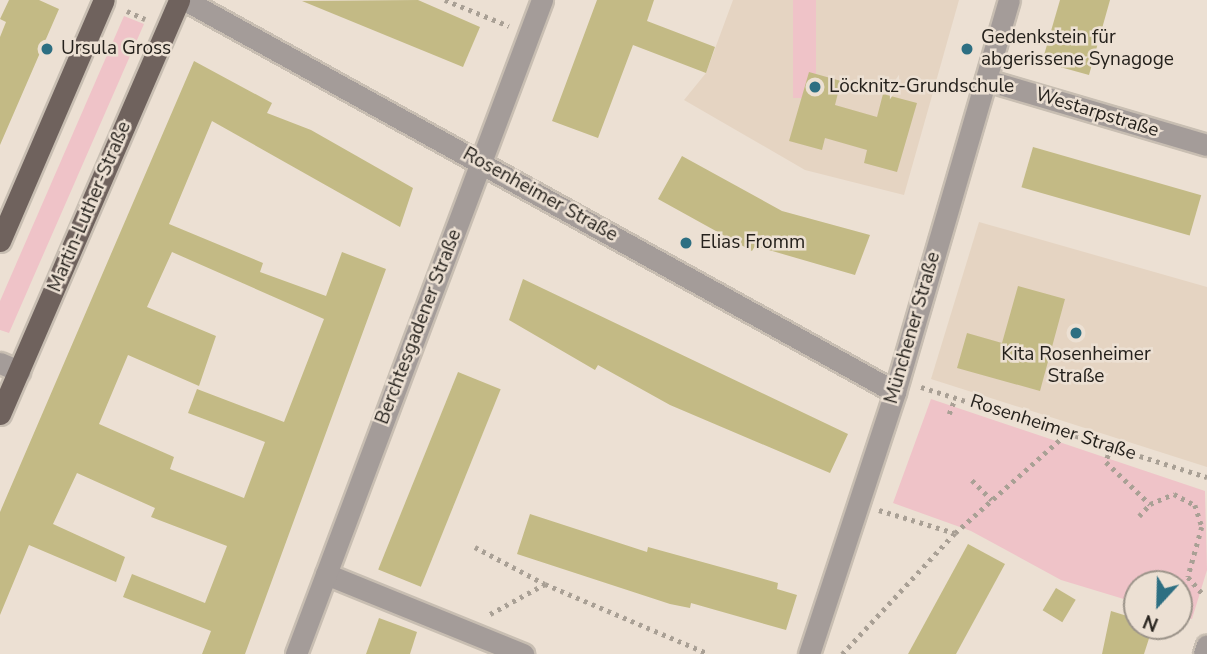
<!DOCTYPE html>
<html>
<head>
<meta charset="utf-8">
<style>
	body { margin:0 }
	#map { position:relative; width:1207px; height:654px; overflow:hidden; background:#ece0d3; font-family:"Nunito Sans",sans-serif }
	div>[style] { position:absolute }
	.built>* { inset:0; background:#e5d4c2 }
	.green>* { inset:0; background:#efc3c8; transform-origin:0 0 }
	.building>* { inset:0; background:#c3ba85; transform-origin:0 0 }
	.path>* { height:4.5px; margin-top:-2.25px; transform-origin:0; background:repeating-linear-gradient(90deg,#a9a095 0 3.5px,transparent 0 8.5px) }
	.roads { filter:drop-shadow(2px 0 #c8beb2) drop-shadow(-2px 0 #c8beb2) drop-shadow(0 2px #c8beb2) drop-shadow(0 -2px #c8beb2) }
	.minor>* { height:21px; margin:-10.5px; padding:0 10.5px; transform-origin:10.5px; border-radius:10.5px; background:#a49c99 }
	.major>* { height:21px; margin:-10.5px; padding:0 10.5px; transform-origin:10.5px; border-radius:10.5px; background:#6f625d }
	.dots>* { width:19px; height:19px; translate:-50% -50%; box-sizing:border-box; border:4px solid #ece0d3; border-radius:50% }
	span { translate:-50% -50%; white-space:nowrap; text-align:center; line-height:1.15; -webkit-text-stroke:5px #ece0d3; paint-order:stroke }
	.poi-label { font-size:19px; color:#25211c }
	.left { translate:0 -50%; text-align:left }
	.street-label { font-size:19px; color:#25211c }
	.north { position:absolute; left:1123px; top:570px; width:70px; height:70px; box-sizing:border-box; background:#ece0d3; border:2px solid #9c948a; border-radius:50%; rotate:202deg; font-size:19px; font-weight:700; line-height:28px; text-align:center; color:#25211c }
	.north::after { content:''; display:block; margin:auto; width:24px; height:32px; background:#2d6f82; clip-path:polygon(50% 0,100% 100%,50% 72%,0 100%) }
</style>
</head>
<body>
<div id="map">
	<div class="built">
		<i style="clip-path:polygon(733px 0,959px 0,904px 195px,805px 170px,684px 100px,706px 73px)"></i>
		<i style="clip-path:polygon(979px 222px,1207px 287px,1207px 467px,931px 379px)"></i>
	</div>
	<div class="green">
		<i style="left:793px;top:0;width:23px;height:98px"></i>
		<i style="clip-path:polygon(124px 16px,144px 24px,9px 333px,0 330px,0 301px)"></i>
		<i style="clip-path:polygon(931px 399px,1205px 491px,1207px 570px,1192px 619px,1179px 616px,1179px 584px,1137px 584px,1137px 603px,1061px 580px,971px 531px,893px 503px)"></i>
	</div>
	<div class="building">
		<i style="clip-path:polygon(9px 0,39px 0,59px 9px,0 145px,0 37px,6px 22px,0 19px)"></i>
		<i style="clip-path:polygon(418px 0,480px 27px,463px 67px,302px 1px)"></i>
		<i style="clip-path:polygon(597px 0,654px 0,647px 21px,715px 47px,706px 73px,633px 45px,598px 138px,552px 121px)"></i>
		<i style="clip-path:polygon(1060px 0,1110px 0,1089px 75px,1042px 62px)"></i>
		<i style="clip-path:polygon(evenodd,194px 61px,272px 103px,267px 113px,311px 130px,413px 188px,400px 227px,212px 121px,169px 224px,263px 263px,260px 272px,326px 296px,342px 252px,386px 269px,245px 654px,202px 654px,211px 631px,123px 597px,132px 574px,205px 603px,227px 546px,151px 517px,155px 508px,77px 473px,53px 524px,125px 557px,116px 582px,29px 545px,0 615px,0 512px,194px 61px,172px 252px,324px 319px,284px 422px,197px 389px,188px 413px,265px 442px,244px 498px,170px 469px,174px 457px,99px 424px,128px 355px,199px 386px,216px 336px,147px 307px,172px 252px)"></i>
		<i style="clip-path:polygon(809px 72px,841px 81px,835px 105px,877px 117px,883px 94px,917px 103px,897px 172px,864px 163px,867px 150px,825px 138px,822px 150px,789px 141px)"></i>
		<i style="left:1033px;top:147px;width:175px;height:42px;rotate:16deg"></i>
		<i style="clip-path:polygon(682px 156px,782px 211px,870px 235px,855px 275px,755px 246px,752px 251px,658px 199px)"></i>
		<i style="clip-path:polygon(523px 279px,848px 434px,830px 473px,670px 405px,598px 365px,595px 370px,509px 320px)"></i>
		<i style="clip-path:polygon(1018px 286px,1065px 299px,1040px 391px,957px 368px,967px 333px,1002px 343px)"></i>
		<i style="left:458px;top:372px;width:46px;height:213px;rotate:22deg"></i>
		<i style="clip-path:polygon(530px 514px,647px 552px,648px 547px,778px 583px,777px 589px,797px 595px,786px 630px,691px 603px,690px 608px,670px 604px,517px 554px)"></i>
		<i style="clip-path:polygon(968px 544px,1005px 564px,956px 654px,908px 654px)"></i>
		<i style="left:1056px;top:588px;width:23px;height:26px;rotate:31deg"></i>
		<i style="clip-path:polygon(1111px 611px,1137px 619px,1137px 626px,1153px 626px,1144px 654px,1102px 654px)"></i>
		<i style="clip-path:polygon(379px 618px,417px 632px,410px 654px,366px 654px)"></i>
	</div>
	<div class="path">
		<i style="left:445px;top:0;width:69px;rotate:22.1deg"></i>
		<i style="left:127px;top:11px;width:20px;rotate:24deg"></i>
		<i style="left:921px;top:387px;width:300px;rotate:17.5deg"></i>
		<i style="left:949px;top:414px;width:17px;rotate:-69deg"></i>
		<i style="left:1111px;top:447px;width:16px;rotate:108deg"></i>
		<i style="left:1106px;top:462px;width:61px;rotate:43.7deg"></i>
		<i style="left:1150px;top:504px;width:26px;rotate:-23deg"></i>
		<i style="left:1174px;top:494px;width:24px;rotate:28deg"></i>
		<i style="left:1195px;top:505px;width:23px;rotate:72deg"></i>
		<i style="left:1202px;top:527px;width:52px;rotate:105.6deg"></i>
		<i style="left:1188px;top:577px;width:21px;rotate:49deg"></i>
		<i style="left:972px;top:480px;width:28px;rotate:45deg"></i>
		<i style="left:879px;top:510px;width:79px;rotate:16.8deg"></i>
		<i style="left:1139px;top:516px;width:16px;rotate:-47deg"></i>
		<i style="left:475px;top:547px;width:79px;rotate:27.9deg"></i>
		<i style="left:490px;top:614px;width:63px;rotate:-28.6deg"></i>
		<i style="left:545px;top:584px;width:178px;rotate:23.1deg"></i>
		<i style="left:842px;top:654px;width:166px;rotate:-47deg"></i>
		<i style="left:955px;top:533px;width:149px;rotate:-41.7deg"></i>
	</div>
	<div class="roads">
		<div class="minor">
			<i style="left:185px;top:0;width:811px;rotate:28.9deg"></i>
			<i style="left:986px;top:80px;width:230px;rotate:16.4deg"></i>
			<i style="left:0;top:363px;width:21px;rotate:23deg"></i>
			<i style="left:326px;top:574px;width:213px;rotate:22.1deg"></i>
			<i style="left:296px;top:654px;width:699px;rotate:-69.39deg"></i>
			<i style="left:809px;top:654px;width:276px;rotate:-71.8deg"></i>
			<i style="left:895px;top:392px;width:408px;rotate:-73.8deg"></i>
			<i style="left:1204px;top:654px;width:9px;rotate:-72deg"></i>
		</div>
		<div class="major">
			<i style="left:0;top:241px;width:262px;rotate:-66.7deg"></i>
			<i style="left:0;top:414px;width:451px;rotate:-66.6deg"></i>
		</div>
	</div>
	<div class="dots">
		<i style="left:47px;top:49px;background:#2d6f82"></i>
		<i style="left:967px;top:49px;background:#2d6f82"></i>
		<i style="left:815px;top:87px;background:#2d6f82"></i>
		<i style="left:686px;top:243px;background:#2d6f82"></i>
		<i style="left:1076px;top:333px;background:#2d6f82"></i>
	</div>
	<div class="poi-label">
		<span class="left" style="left:981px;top:49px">Gedenkstein für<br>abgerissene Synagoge</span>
		<span class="left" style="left:61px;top:49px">Ursula Gross</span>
		<span class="left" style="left:829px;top:87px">Löcknitz-Grundschule</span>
		<span class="left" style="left:700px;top:243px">Elias Fromm</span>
		<span style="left:1076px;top:366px">Kita Rosenheimer<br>Straße</span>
	</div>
	<div class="street-label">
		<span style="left:1097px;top:113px;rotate:17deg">Westarpstraße</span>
		<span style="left:540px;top:195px;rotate:29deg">Rosenheimer Straße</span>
		<span style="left:90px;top:207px;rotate:-67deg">Martin-Luther-Straße</span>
		<span style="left:419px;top:327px;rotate:-69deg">Berchtesgadener Straße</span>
		<span style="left:913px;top:328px;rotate:-74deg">Münchener Straße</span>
		<span style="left:1053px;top:428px;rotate:18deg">Rosenheimer Straße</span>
	</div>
	<div class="north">N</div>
</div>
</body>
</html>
